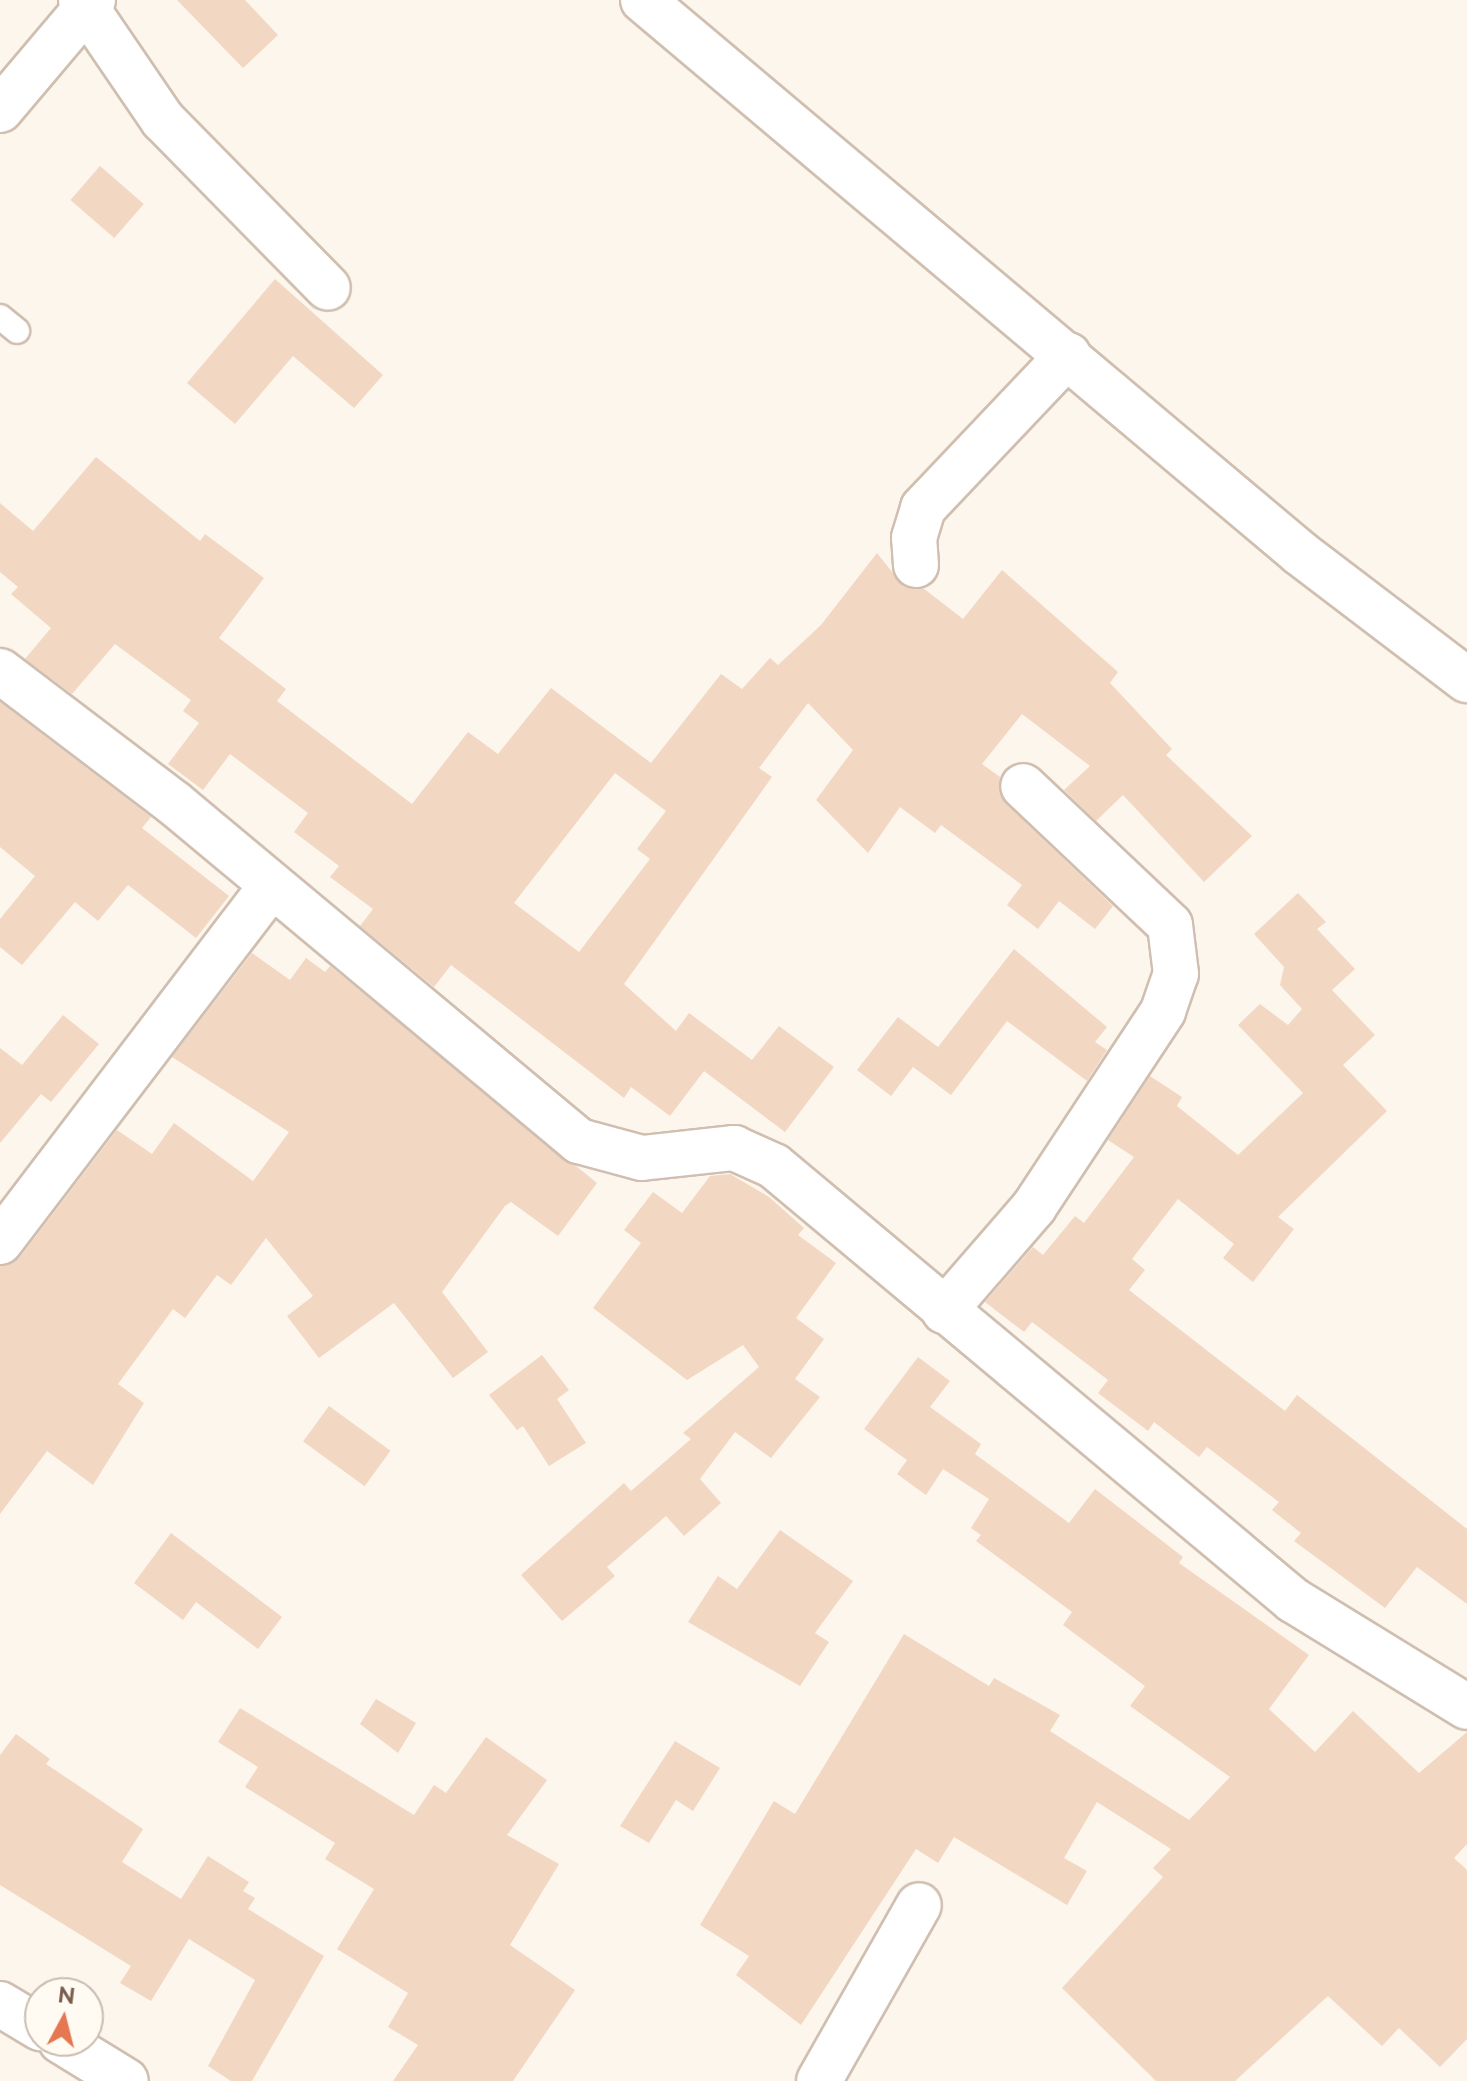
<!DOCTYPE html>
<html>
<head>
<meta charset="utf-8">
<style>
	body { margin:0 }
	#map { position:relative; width:1467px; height:2081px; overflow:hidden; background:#fdf6ec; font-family:Raleway,sans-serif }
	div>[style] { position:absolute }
	.building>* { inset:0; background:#f2d7c3; transform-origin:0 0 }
	.roads { filter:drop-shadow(2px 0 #d0bfb0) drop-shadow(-2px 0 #d0bfb0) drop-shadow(0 2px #d0bfb0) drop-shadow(0 -2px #d0bfb0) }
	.service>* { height:24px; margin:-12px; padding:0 12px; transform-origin:12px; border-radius:12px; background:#fff }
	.minor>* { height:44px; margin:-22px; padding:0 22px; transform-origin:22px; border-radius:22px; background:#fff }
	span { translate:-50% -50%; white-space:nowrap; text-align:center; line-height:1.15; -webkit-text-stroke:7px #fffaf2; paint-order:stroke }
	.north { position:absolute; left:24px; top:1977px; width:80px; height:80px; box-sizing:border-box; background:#fffaf2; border:2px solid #c9bcb0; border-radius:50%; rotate:7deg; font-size:22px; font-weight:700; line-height:32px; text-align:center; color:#795e4d }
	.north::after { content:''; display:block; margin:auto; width:28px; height:36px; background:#e57752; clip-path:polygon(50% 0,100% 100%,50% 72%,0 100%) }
</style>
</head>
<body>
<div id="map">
	<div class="building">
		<i style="clip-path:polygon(177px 0,245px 0,278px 35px,243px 68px)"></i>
		<i style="left:100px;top:166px;width:58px;height:45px;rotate:41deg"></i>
		<i style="clip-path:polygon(275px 279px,383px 375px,354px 408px,293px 356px,235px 424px,187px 383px)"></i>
		<i style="clip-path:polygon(evenodd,96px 457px,200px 541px,205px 534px,264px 578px,219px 638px,286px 689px,277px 701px,412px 804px,468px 732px,498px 754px,551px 688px,651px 763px,721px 674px,742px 689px,770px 658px,778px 665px,821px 625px,877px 553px,904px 587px,923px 588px,963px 619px,1002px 570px,1118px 672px,1110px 683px,1172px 749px,1166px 755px,1252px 836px,1204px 882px,1123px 795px,1096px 821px,1064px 790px,1090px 766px,1022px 714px,982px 764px,1000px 777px,1006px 804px,1113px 906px,1095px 929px,1059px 901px,1038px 929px,1007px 905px,1022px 885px,941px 825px,935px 833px,900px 807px,868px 853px,816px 800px,853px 750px,808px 703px,759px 768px,772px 777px,624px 984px,676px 1031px,689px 1013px,752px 1060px,779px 1026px,834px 1067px,785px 1132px,704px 1071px,670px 1116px,631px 1087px,624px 1098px,451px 965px,434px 987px,360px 926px,373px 909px,330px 877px,339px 866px,294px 832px,308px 813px,230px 754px,203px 790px,168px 764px,199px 723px,183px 711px,191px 700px,115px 644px,72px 694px,25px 659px,51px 628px,11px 594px,18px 587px,0 572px,0 503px,33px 531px,96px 457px,615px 773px,666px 811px,637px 849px,650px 859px,579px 952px,514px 903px,615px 773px)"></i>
		<i style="clip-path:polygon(0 702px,151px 817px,142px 828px,229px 896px,196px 938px,128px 885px,98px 921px,75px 902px,22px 965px,0 947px,0 919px,35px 876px,0 847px)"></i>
		<i style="clip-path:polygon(1298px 893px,1326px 922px,1317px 929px,1355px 969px,1332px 990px,1375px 1035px,1343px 1065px,1387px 1111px,1278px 1217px,1294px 1229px,1253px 1282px,1223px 1258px,1234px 1244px,1178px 1199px,1132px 1259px,1145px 1270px,1129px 1290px,1285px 1411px,1297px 1395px,1467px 1529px,1467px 1604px,1417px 1567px,1385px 1608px,1294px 1541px,1301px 1533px,1272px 1510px,1279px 1502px,1207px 1447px,1199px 1457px,1154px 1422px,1148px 1431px,1098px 1393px,1108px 1380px,1032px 1322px,1024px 1332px,985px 1302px,1033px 1247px,1043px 1255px,1075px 1216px,1084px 1223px,1134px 1157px,1108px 1140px,1150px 1076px,1182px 1097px,1177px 1106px,1238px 1155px,1303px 1093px,1238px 1025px,1260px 1004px,1288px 1025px,1302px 1009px,1280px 985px,1284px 967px,1254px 934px)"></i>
		<i style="clip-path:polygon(1014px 949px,1107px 1027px,1095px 1042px,1107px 1050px,1087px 1081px,1007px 1021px,951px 1095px,913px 1067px,891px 1096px,857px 1070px,898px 1017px,938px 1047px)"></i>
		<i style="clip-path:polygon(252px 953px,290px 980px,306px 958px,325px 972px,330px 966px,597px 1183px,558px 1236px,511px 1202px,505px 1206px,442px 1292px,488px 1352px,453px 1378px,394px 1303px,319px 1358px,287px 1316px,313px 1296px,266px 1238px,231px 1285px,217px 1275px,185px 1318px,173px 1309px,118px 1384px,144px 1403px,93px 1485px,47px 1451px,0 1514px,0 1266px,20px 1257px,117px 1130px,152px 1154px,174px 1123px,253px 1181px,289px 1132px,172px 1057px)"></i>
		<i style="clip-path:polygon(63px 1015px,99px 1044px,51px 1102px,41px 1094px,0 1143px,0 1048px,22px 1065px)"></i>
		<i style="clip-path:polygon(730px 1174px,769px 1197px,804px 1228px,798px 1235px,836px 1263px,796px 1318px,824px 1339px,795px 1379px,820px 1397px,771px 1458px,735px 1432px,700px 1479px,721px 1503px,684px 1536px,666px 1516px,607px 1567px,615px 1576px,562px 1621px,521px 1575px,624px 1483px,631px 1491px,691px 1439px,683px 1433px,759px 1367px,743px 1345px,687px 1380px,593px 1308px,641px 1243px,624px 1230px,653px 1192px,682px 1213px,710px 1176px)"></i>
		<i style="clip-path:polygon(542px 1355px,569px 1390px,557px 1399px,586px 1443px,549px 1466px,523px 1426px,517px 1430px,489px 1395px)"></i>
		<i style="clip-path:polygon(918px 1357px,950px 1381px,930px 1407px,981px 1444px,975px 1454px,1069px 1523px,1095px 1489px,1183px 1557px,1179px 1563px,1309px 1655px,1269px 1709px,1315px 1752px,1353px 1711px,1419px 1773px,1467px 1732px,1467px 1844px,1454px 1858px,1467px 1870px,1467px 2039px,1440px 2067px,1399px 2028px,1382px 2046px,1328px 1996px,1235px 2081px,1156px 2081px,1062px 1988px,1163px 1877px,1153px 1868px,1171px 1849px,1097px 1802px,1064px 1858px,1087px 1871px,1067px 1905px,954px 1837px,938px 1863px,916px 1849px,801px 2025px,736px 1975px,749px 1956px,700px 1925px,774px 1801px,795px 1814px,904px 1634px,989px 1686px,994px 1678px,1060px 1715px,1050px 1731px,1189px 1820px,1230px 1777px,1130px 1706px,1145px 1686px,1063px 1625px,1072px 1612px,976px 1541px,981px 1535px,971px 1528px,989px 1499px,943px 1469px,926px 1495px,897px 1474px,907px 1460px,864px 1429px)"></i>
		<i style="left:329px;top:1406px;width:76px;height:44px;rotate:36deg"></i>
		<i style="clip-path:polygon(780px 1530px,853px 1581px,815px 1633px,829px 1642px,800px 1686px,688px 1622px,718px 1576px,737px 1589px)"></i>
		<i style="clip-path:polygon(171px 1533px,282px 1617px,258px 1649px,196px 1602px,183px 1620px,134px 1583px)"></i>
		<i style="clip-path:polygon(376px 1699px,416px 1723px,398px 1753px,360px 1724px)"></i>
		<i style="clip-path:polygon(240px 1708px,414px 1815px,434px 1785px,446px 1793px,486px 1737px,547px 1780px,507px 1835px,559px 1864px,510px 1945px,575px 1990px,513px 2081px,393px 2081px,418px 2045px,388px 2027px,408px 1993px,337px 1949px,374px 1889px,325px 1859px,335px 1843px,245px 1787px,258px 1767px,218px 1742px)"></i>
		<i style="clip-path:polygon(16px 1734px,50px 1759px,46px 1764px,143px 1829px,122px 1862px,181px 1899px,208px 1856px,249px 1882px,243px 1891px,255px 1898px,248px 1909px,324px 1956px,252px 2081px,231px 2081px,208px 2066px,255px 1980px,189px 1939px,151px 2001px,120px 1983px,131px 1966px,0 1885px,0 1755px)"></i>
		<i style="clip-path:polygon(675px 1741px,720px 1768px,693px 1811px,676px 1800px,649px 1843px,620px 1826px)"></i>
	</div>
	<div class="roads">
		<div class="service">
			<i style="left:0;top:317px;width:22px;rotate:39deg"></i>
		</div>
		<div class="minor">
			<i style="left:81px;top:0;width:145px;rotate:55.7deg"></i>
			<i style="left:163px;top:120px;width:235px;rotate:45.5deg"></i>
			<i style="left:643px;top:0;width:859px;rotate:40.09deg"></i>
			<i style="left:1300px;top:553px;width:210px;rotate:37.3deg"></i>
			<i style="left:0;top:110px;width:144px;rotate:-49.8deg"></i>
			<i style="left:916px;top:565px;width:27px;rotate:-94deg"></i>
			<i style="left:914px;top:538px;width:31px;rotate:-73deg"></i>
			<i style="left:923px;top:508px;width:211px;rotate:-46.5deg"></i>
			<i style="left:0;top:671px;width:218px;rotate:37.2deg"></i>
			<i style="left:174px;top:803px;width:528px;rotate:39.85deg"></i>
			<i style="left:579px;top:1141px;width:65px;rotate:15.1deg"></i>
			<i style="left:642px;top:1158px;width:93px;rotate:-6.2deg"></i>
			<i style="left:734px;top:1148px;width:44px;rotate:24.2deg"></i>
			<i style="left:774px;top:1166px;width:677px;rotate:39.9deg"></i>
			<i style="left:1293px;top:1600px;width:204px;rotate:31.6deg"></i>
			<i style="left:0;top:1242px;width:444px;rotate:-52.7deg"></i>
			<i style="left:944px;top:1311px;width:138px;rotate:-49.1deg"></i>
			<i style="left:1034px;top:1207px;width:235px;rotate:-56.6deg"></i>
			<i style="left:1163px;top:1011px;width:39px;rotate:-71deg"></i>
			<i style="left:1176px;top:974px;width:49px;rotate:-97deg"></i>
			<i style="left:1170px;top:925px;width:202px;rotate:-136.6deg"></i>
			<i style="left:0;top:2004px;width:47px;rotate:31deg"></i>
			<i style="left:61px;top:2041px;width:76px;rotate:31.6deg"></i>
			<i style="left:819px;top:2081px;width:202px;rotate:-60.4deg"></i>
		</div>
	</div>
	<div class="north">N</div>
</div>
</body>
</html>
